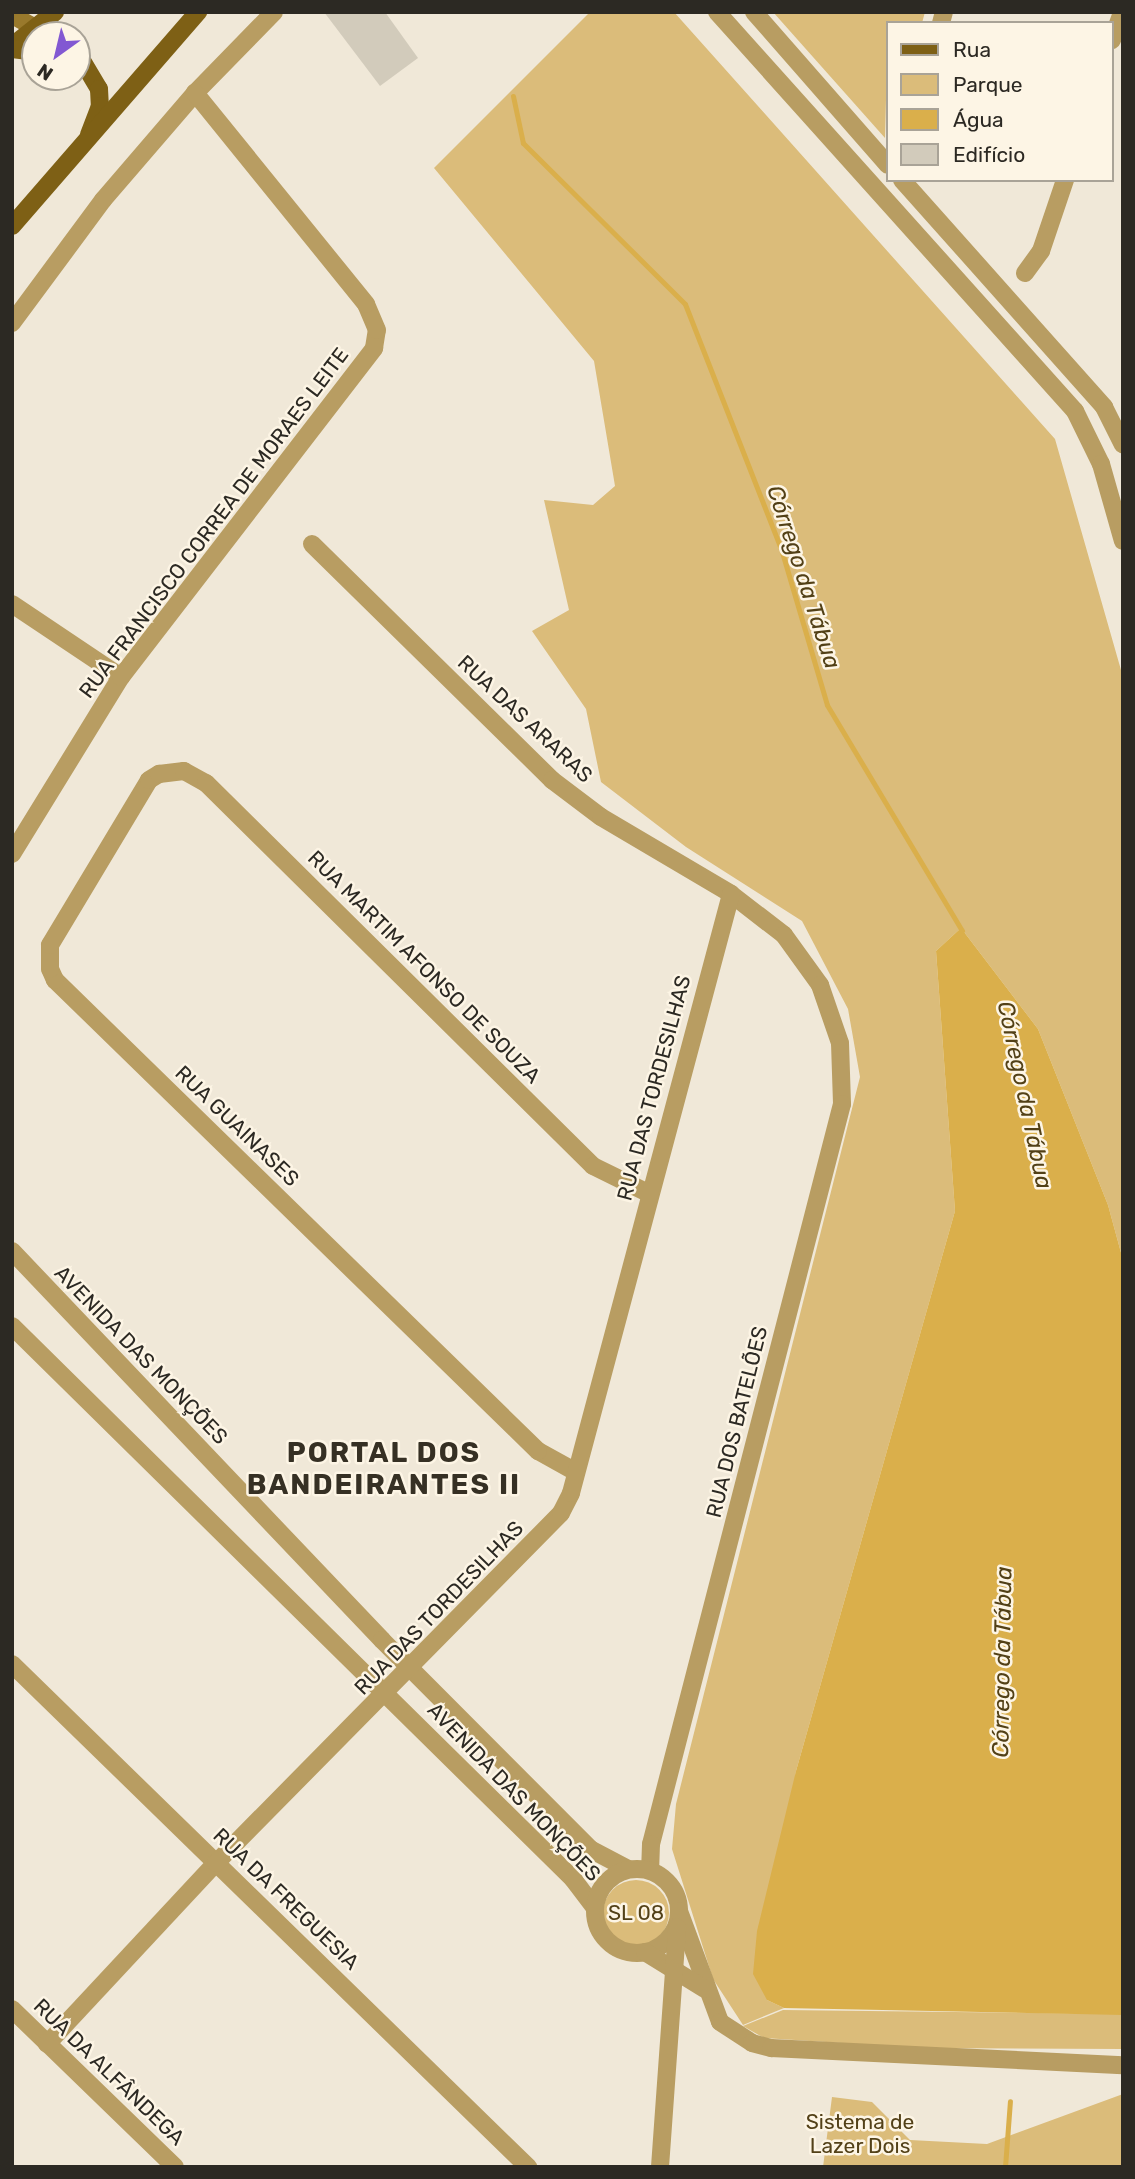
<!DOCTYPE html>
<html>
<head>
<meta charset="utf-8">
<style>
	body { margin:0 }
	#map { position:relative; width:1135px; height:2179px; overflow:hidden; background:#f0e8d8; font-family:Rubik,sans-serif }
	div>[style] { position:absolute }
	.green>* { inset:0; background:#dbbc7a }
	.round { border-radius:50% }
	.water>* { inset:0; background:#daaf4b }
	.stream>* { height:5px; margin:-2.5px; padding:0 2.5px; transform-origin:2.5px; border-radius:2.5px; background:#daaf4b }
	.building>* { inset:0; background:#d2cbbb }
	.street>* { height:18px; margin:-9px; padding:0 9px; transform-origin:9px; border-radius:9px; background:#b89d62 }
	.street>.ring { margin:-9px; padding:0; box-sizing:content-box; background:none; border:18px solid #b89d62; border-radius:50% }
	.secondary>* { height:18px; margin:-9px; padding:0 9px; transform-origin:9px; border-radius:9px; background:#99792c }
	.primary>* { height:18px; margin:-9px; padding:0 9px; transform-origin:9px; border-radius:9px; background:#7e6015 }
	span { translate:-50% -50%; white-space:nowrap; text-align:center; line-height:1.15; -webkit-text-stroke:5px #fdf5e5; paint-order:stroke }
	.street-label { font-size:21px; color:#2c2923 }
	.park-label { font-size:21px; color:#534118 }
	.water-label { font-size:23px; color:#524016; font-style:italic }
	.district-label { font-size:28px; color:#363024; font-weight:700; letter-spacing:2px }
	.frame { position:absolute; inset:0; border:14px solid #2c2923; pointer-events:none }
	.legend { position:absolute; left:886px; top:21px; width:228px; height:161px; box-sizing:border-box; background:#fdf5e5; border:2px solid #a9a397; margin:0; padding:9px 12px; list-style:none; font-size:21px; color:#2c2923 }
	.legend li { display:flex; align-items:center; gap:14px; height:35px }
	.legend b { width:35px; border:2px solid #a9a397 }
	.north { position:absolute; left:21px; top:21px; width:70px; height:70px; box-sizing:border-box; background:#fdf5e5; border:2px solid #a9a397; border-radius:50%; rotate:214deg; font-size:19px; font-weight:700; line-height:28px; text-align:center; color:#2c2923 }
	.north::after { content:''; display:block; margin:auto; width:24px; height:32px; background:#8258d2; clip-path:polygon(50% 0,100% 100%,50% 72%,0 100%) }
</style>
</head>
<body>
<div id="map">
	<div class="green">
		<i style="clip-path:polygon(590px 12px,674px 12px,1055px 439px,1123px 677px,1123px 1260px,1108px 1205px,1038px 1029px,961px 928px,936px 951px,955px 1211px,796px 1771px,767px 2000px,784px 2008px,743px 2025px,713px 1979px,672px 1849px,676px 1804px,860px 1077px,848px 1009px,802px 921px,686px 847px,601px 782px,586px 709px,532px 631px,569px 610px,544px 500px,593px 505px,615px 486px,594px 361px,434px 168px)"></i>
		<i style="clip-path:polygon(773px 12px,925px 12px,922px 23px,888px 23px,885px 138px)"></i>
		<i class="round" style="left:603px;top:1880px;width:66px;height:66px"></i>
		<i style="clip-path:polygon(783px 2010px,1123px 2014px,1123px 2049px,919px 2048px,764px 2038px,743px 2026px)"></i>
		<i style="clip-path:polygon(1123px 2094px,1123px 2167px,823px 2167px,832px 2097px,872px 2102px,910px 2140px,987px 2144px)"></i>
	</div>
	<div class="water">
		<i style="clip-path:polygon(961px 928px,1038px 1029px,1108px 1205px,1123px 1260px,1123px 2015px,784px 2008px,767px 2000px,753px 1974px,757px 1931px,796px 1771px,955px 1211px,936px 951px)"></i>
	</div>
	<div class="stream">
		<i style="left:513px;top:96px;width:48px;rotate:78deg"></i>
		<i style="left:523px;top:143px;width:228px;rotate:44.8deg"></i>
		<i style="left:685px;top:304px;width:266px;rotate:68.6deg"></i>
		<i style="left:782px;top:552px;width:159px;rotate:73.6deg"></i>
		<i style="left:827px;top:705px;width:263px;rotate:59.1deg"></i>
		<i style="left:1005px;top:2167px;width:66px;rotate:-85.7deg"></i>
	</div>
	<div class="building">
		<i style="clip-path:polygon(324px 12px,385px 12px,418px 58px,380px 86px)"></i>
	</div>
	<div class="street">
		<i style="left:717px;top:12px;width:536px;rotate:48.1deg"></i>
		<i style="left:1075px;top:411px;width:59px;rotate:63.9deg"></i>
		<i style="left:1101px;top:464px;width:80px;rotate:74.1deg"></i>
		<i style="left:754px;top:12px;width:203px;rotate:48.8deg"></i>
		<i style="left:941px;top:23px;width:11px;rotate:-75deg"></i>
		<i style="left:1112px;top:40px;width:30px;rotate:-70deg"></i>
		<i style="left:902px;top:180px;width:304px;rotate:48.3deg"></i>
		<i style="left:1104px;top:407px;width:42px;rotate:63.4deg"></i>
		<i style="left:1025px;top:273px;width:27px;rotate:-54deg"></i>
		<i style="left:1041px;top:251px;width:75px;rotate:-71.3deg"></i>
		<i style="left:12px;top:323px;width:153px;rotate:-53.5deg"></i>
		<i style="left:103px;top:200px;width:141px;rotate:-49.3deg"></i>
		<i style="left:195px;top:93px;width:113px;rotate:-45.7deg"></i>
		<i style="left:312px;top:544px;width:337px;rotate:44.5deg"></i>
		<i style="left:552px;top:780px;width:61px;rotate:37.1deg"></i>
		<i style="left:601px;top:817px;width:151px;rotate:30.6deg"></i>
		<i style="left:731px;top:894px;width:67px;rotate:37.7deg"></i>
		<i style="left:784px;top:935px;width:62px;rotate:54.2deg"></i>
		<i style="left:820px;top:985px;width:61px;rotate:71deg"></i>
		<i style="left:840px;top:1043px;width:61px;rotate:88.1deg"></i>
		<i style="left:842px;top:1104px;width:764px;rotate:104.47deg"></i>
		<i style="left:651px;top:1844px;width:26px;rotate:92deg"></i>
		<i style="left:12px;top:604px;width:131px;rotate:33.8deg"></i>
		<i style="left:12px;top:854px;width:208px;rotate:-58.4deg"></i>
		<i style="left:121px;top:677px;width:415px;rotate:-52.4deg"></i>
		<i style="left:374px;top:348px;width:18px;rotate:-81deg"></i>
		<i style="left:377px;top:330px;width:28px;rotate:-113deg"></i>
		<i style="left:366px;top:304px;width:272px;rotate:-129deg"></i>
		<i style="left:12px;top:1251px;width:537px;rotate:46.43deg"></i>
		<i style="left:382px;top:1640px;width:295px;rotate:45.1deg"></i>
		<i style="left:590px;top:1849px;width:43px;rotate:27.8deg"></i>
		<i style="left:12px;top:1326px;width:788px;rotate:44.59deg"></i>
		<i style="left:573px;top:1879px;width:35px;rotate:53deg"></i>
		<i style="left:576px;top:1472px;width:43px;rotate:-151.1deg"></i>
		<i style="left:538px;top:1451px;width:675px;rotate:-135.72deg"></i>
		<i style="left:55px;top:980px;width:12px;rotate:-114deg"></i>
		<i style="left:50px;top:969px;width:24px;rotate:-90deg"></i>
		<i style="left:50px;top:945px;width:192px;rotate:-59deg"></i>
		<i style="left:149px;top:780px;width:12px;rotate:-31deg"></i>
		<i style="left:159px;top:774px;width:25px;rotate:-7deg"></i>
		<i style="left:184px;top:771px;width:25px;rotate:29deg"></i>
		<i style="left:206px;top:783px;width:544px;rotate:44.7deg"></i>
		<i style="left:593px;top:1166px;width:61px;rotate:26.1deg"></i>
		<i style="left:12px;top:1664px;width:721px;rotate:44.27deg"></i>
		<i class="ring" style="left:595px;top:1869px;width:66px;height:66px"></i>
		<i style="left:679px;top:1911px;width:118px;rotate:69.7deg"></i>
		<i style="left:720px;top:2022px;width:38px;rotate:33deg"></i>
		<i style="left:752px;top:2043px;width:20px;rotate:15deg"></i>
		<i style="left:771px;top:2048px;width:352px;rotate:2.8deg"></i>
		<i style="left:645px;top:1952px;width:70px;rotate:31.7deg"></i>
		<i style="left:12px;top:2009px;width:227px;rotate:44.1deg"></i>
		<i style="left:47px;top:2044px;width:248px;rotate:-47deg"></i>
		<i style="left:216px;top:1863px;width:491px;rotate:-45.4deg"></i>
		<i style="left:561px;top:1513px;width:22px;rotate:-63deg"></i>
		<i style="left:571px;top:1493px;width:620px;rotate:-75.04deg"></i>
		<i style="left:660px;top:2167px;width:240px;rotate:-85.9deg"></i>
	</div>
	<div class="secondary">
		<i style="left:12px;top:15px;width:26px;rotate:29deg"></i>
	</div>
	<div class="primary">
		<i style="left:12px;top:46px;width:55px;rotate:-38.3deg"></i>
		<i style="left:12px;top:49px;width:23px;rotate:7deg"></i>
		<i style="left:77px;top:52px;width:43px;rotate:59.3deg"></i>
		<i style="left:99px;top:89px;width:17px;rotate:87deg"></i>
		<i style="left:100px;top:106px;width:31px;rotate:111deg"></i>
		<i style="left:12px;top:226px;width:284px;rotate:-49deg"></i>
	</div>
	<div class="street-label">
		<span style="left:214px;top:523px;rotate:-53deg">RUA FRANCISCO CORREA DE MORAES LEITE</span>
		<span style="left:525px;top:719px;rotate:43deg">RUA DAS ARARAS</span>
		<span style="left:424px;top:967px;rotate:45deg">RUA MARTIM AFONSO DE SOUZA</span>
		<span style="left:654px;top:1088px;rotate:-75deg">RUA DAS TORDESILHAS</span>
		<span style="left:237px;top:1126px;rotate:44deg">RUA GUAINASES</span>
		<span style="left:141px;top:1355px;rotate:46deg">AVENIDA DAS MONÇÕES</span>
		<span style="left:737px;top:1422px;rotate:-76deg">RUA DOS BATELÕES</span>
		<span style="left:439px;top:1608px;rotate:-46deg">RUA DAS TORDESILHAS</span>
		<span style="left:514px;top:1792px;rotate:46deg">AVENIDA DAS MONÇÕES</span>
		<span style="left:286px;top:1899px;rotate:44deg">RUA DA FREGUESIA</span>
		<span style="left:109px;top:2072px;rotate:44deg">RUA DA ALFÂNDEGA</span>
	</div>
	<div class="park-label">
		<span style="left:636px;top:1913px">SL 08</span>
		<span style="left:860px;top:2134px">Sistema de<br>Lazer Dois</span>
	</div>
	<div class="water-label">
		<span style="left:804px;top:577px;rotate:72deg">Córrego da Tábua</span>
		<span style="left:1025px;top:1095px;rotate:78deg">Córrego da Tábua</span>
		<span style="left:1002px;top:1662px;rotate:-89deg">Córrego da Tábua</span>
	</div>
	<div class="district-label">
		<span style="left:384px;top:1469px">PORTAL DOS<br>BANDEIRANTES II</span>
	</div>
	<div class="frame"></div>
	<ul class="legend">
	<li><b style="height:9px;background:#7e6015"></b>Rua</li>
	<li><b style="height:19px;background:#dbbc7a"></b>Parque</li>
	<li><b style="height:19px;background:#daaf4b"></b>Água</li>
	<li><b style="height:19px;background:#d2cbbb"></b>Edifício</li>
	</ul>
	<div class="north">N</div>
</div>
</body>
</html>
